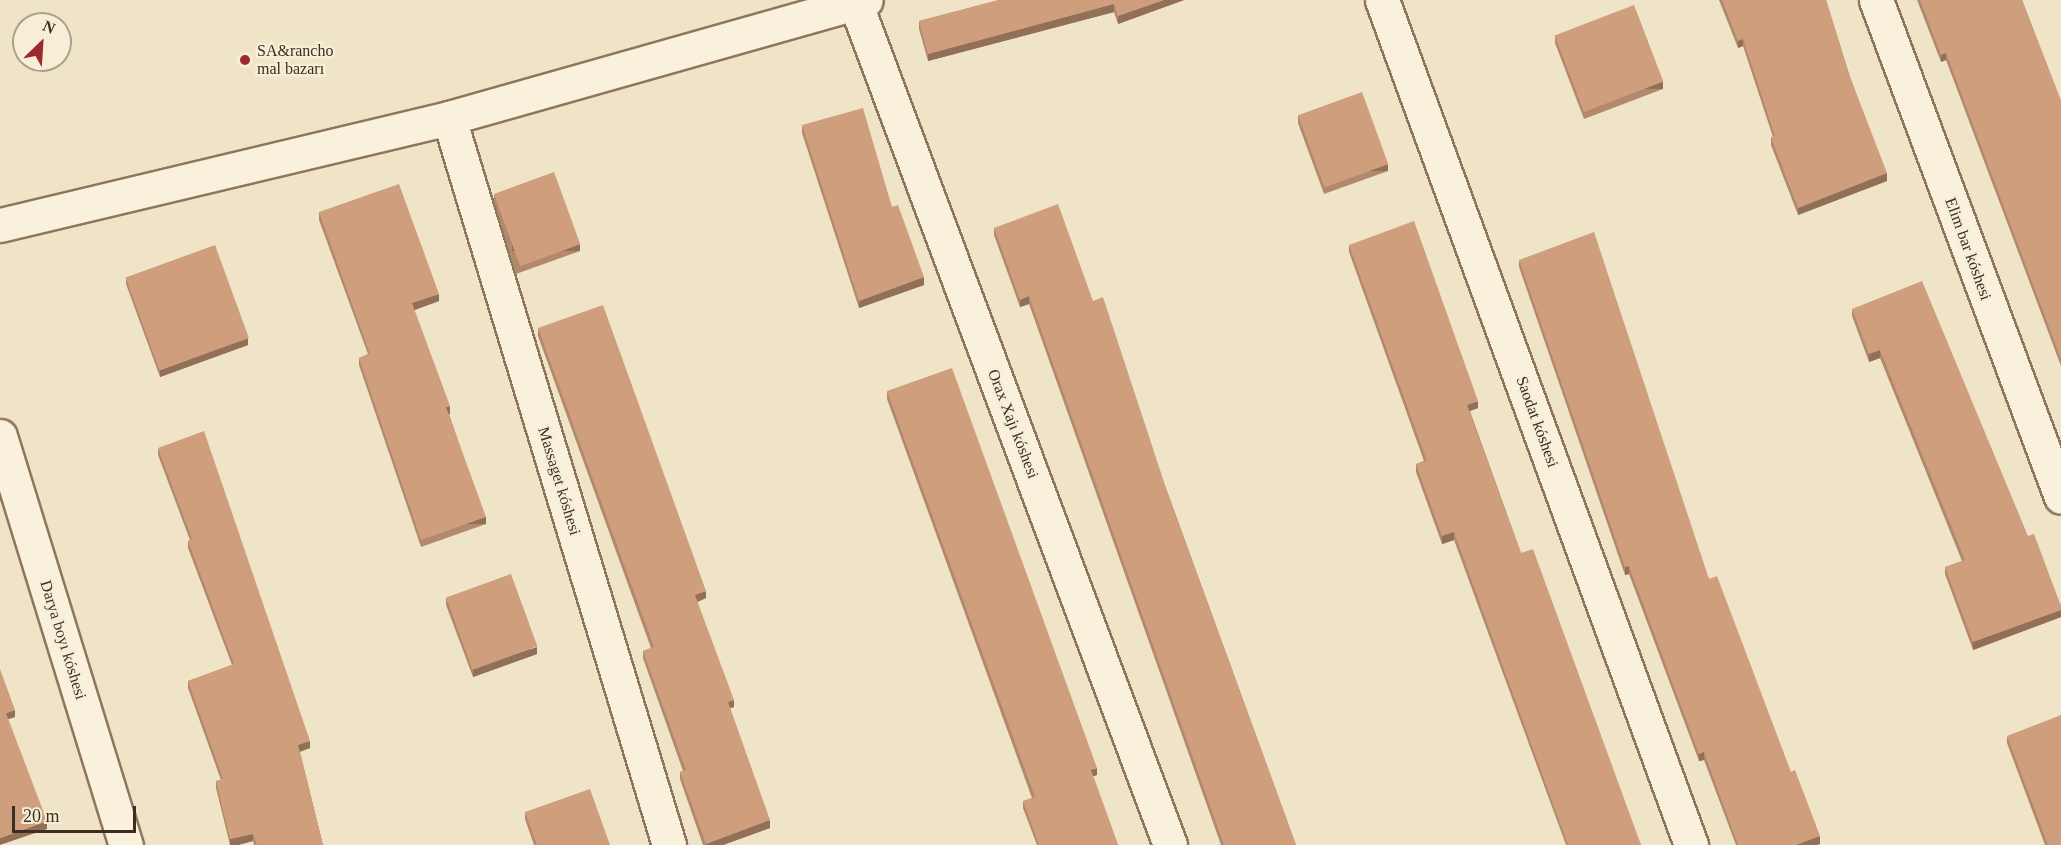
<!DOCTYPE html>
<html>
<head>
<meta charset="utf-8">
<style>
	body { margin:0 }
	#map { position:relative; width:2061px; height:845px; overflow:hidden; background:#f0e4c8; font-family:Georgia,serif }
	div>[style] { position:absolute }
	.roads { filter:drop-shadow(2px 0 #8d765c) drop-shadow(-2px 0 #8d765c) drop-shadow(0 2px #8d765c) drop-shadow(0 -2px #8d765c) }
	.minor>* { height:33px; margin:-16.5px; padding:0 16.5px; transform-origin:16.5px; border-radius:16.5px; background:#faf1dc }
	.wall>* { inset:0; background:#b2896c }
	.shaded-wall>* { inset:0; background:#916f58; transform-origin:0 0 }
	.building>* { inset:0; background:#cf9f7d; transform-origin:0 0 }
	.dots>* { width:16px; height:16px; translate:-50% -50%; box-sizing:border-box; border:3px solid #f7eed8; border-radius:50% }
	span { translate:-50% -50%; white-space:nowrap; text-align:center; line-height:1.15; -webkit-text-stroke:5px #f7eed8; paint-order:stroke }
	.poi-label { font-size:16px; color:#3d2e20 }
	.left { translate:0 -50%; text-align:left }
	.street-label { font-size:16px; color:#3d2e20 }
	.north { position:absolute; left:12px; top:12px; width:60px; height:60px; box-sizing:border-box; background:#f7eed8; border:2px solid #ada18e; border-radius:50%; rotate:25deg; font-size:16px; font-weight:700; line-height:24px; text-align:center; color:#3d2e20 }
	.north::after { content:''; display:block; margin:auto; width:21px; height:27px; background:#9e2a2b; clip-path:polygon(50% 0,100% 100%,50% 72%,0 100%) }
	.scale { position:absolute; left:12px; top:806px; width:124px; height:27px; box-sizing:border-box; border:3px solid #3d2e20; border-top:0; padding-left:8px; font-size:18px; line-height:21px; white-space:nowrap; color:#3d2e20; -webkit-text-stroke:4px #f7eed8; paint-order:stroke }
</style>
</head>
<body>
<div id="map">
	<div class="roads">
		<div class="minor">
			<i style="left:1382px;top:0;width:900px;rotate:69.91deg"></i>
			<i style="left:1876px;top:0;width:530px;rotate:69.58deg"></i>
			<i style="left:855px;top:2px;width:900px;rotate:69.51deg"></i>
			<i style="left:449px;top:118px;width:760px;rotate:73.16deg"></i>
			<i style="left:0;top:225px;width:462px;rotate:-13.4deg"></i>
			<i style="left:449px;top:118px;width:433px;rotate:-15.8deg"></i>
			<i style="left:0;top:436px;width:428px;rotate:72.9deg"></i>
		</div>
	</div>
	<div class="wall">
		<i style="clip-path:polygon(999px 0,1184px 0,1118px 24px,1114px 12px,928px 61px,919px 29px,919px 21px)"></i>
		<i style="clip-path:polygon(1719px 0,1826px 0,1850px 77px,1887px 181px,1798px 215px,1771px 145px,1771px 137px,1773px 137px,1743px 46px,1738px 48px)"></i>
		<i style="clip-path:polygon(1917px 0,2022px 0,2061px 101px,2061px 366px,1946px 60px,1941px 62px)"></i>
		<i style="clip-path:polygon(1555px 36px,1663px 89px,1584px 119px,1555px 43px)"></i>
		<i style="clip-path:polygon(1298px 116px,1388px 171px,1324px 194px,1298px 123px)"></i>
		<i style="clip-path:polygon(802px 125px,924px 285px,859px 308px,802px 133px)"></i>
		<i style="clip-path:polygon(494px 194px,580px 251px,516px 274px,494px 201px)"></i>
		<i style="clip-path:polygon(319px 212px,439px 301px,414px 310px,450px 414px,449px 414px,486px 524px,421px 547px,359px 365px,359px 358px,368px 354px,319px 220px)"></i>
		<i style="clip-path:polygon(994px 228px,1093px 301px,1167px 491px,1296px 845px,1221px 845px,1029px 304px,1020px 307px,994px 235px)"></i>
		<i style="clip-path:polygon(1349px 245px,1478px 408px,1470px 411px,1521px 553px,1641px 845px,1566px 845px,1454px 540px,1442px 544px,1416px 472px,1416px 464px,1424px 461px,1349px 252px)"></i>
		<i style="clip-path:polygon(1519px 260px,1709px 579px,1820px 844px,1816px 845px,1736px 845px,1704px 760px,1699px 761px,1629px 574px,1625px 575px,1519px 267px)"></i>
		<i style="clip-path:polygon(126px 277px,248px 345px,160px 377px,126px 284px)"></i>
		<i style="clip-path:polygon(1852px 309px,2028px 536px,2061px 606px,2061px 617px,1973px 650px,1945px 574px,1945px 567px,1962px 561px,1880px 358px,1869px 362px,1852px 316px)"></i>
		<i style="clip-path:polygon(538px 328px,706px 598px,697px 602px,734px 707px,730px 708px,770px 828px,723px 845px,703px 845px,680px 779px,680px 772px,683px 771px,643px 658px,643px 651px,651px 648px,538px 336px)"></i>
		<i style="clip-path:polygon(887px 391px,1097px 775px,1093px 776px,1118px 845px,1037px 845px,1023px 808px,1023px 801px,1032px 798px,887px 399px)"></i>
		<i style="clip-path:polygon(158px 448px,310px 748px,300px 752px,323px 845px,254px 845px,253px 841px,238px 845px,230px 845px,216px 788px,216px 781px,221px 780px,188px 688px,188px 681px,232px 665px,188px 548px,188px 541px,190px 540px,158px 455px)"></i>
		<i style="clip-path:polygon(446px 598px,537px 654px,473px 677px,446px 605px)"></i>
		<i style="clip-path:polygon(2007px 736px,2061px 845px,2045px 845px,2007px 743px)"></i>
		<i style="clip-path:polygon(525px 812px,610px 845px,534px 845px,525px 819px)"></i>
	</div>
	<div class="shaded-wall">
		<i style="clip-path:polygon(1164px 0,1184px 0,1118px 24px,1118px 16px)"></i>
		<i style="clip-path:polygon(1114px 4px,1114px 12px,928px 61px,928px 54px)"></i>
		<i style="clip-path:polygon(1743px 39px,1743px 46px,1738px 48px,1738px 41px)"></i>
		<i style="clip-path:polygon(1946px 53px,1946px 60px,1941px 62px,1941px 55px)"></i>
		<i style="left:1663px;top:82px;width:7px;height:85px;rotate:90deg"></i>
		<i style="left:1388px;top:164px;width:7px;height:68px;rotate:90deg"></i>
		<i style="clip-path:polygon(1887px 173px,1887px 181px,1798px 215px,1798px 208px)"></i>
		<i style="left:580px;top:244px;width:7px;height:68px;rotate:90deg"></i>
		<i style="clip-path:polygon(924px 277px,924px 285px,859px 308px,859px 301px)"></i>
		<i style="clip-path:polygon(439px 294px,439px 301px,412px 311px,412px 303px)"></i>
		<i style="clip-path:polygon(1029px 296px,1029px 304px,1020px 307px,1020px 300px)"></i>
		<i style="clip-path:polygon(248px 338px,248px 345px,160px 377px,160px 369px)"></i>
		<i style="clip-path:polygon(1880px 350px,1880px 358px,1869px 362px,1869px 354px)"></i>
		<i style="clip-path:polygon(1478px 401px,1478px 408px,1467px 412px,1467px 405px)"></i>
		<i style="clip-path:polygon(450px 406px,450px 414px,446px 415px,446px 407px)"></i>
		<i style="left:486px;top:517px;width:7px;height:69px;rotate:90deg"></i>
		<i style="clip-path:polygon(1454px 532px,1454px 540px,1442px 544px,1442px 536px)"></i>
		<i style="clip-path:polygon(1629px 566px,1629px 574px,1625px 575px,1625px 567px)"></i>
		<i style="clip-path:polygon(706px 591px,706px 598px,695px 603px,695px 595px)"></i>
		<i style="clip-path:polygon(2061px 610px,2061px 617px,1973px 650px,1973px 642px)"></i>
		<i style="clip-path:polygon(537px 647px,537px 654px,473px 677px,473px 669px)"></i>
		<i style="clip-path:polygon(734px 700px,734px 707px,728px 709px,728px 702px)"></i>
		<i style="clip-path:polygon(15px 710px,15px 717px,6px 720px,6px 713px)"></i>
		<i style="clip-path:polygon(310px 741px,310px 748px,298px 752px,298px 745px)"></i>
		<i style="clip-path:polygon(1704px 752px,1704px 760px,1699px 761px,1699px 754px)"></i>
		<i style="clip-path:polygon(1097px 768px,1097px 775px,1091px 777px,1091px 770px)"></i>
		<i style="clip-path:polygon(770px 820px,770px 828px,723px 845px,706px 845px,706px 844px)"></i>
		<i style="clip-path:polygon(47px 821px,47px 829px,0 845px,0 838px)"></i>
		<i style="clip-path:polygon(253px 834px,253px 841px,238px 845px,230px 845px,230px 839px)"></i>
		<i style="clip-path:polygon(1820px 836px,1820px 844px,1816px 845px,1796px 845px)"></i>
	</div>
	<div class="building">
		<i style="clip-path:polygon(999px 0,1164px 0,1118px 16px,1114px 4px,928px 54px,919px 21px)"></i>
		<i style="clip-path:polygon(1722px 0,1826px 0,1850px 77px,1887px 173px,1798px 208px,1771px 137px,1775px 136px,1743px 39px,1738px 41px)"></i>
		<i style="clip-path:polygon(1920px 0,2022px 0,2061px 101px,2061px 359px,1946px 53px,1941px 55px)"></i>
		<i style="left:1634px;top:5px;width:82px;height:85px;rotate:69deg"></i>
		<i style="left:1362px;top:92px;width:77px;height:68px;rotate:70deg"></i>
		<i style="clip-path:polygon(863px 108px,892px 207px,898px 205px,924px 277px,859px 301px,802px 125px)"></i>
		<i style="left:554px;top:172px;width:77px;height:64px;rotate:70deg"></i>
		<i style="clip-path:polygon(399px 184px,439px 294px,412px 303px,450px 406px,446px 407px,486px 517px,421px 540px,359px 358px,370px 354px,319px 212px)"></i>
		<i style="clip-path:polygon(1058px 204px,1093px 301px,1103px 297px,1167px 491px,1296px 845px,1224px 845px,1029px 296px,1020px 300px,994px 228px)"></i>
		<i style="clip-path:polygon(1414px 221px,1478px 401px,1467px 405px,1521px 553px,1533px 549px,1641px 845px,1568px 845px,1454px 532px,1442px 536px,1416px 464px,1427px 461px,1349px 245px)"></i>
		<i style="clip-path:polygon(1594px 232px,1709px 579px,1717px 576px,1791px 772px,1795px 770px,1820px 836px,1796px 845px,1738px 845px,1704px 752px,1699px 754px,1629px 566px,1625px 567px,1519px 260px)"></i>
		<i style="left:215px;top:245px;width:99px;height:95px;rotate:70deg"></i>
		<i style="clip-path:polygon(1922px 281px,2028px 536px,2034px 534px,2061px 606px,2061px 610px,1973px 642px,1945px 567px,1965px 560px,1880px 350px,1869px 354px,1852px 309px)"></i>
		<i style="clip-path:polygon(603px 305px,706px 591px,695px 595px,734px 700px,728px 702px,770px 820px,706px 844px,680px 772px,686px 770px,643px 651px,654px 647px,538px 328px)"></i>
		<i style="clip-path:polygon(952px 368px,1097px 768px,1091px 770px,1118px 845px,1039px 845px,1023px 801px,1035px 797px,887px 391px)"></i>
		<i style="clip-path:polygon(204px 431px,310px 741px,298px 745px,323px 845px,257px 845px,253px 834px,230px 839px,216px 781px,223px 779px,188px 681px,234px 664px,188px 541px,192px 539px,158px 448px)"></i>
		<i style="left:511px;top:574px;width:77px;height:69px;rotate:70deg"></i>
		<i style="clip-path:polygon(0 669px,15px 710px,6px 713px,47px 821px,0 838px)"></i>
		<i style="clip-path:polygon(2061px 715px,2061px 845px,2048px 845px,2007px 736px)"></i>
		<i style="clip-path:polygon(590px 789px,610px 845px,537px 845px,525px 812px)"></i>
	</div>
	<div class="dots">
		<i style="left:245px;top:60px;background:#9e2a2b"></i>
	</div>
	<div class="poi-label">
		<span class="left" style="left:257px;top:60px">SA&amp;rancho<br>mal bazarı</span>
	</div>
	<div class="street-label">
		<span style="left:1968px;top:249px;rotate:70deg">Elim bar kóshesi</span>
		<span style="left:1537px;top:422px;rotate:70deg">Saodat kóshesi</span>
		<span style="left:1013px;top:424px;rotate:69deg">Orax Xajı kóshesi</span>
		<span style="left:559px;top:481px;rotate:73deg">Massaget kóshesi</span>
		<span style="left:63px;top:640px;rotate:73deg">Darya boyı kóshesi</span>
	</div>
	<div class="north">N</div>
	<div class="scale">20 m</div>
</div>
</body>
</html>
